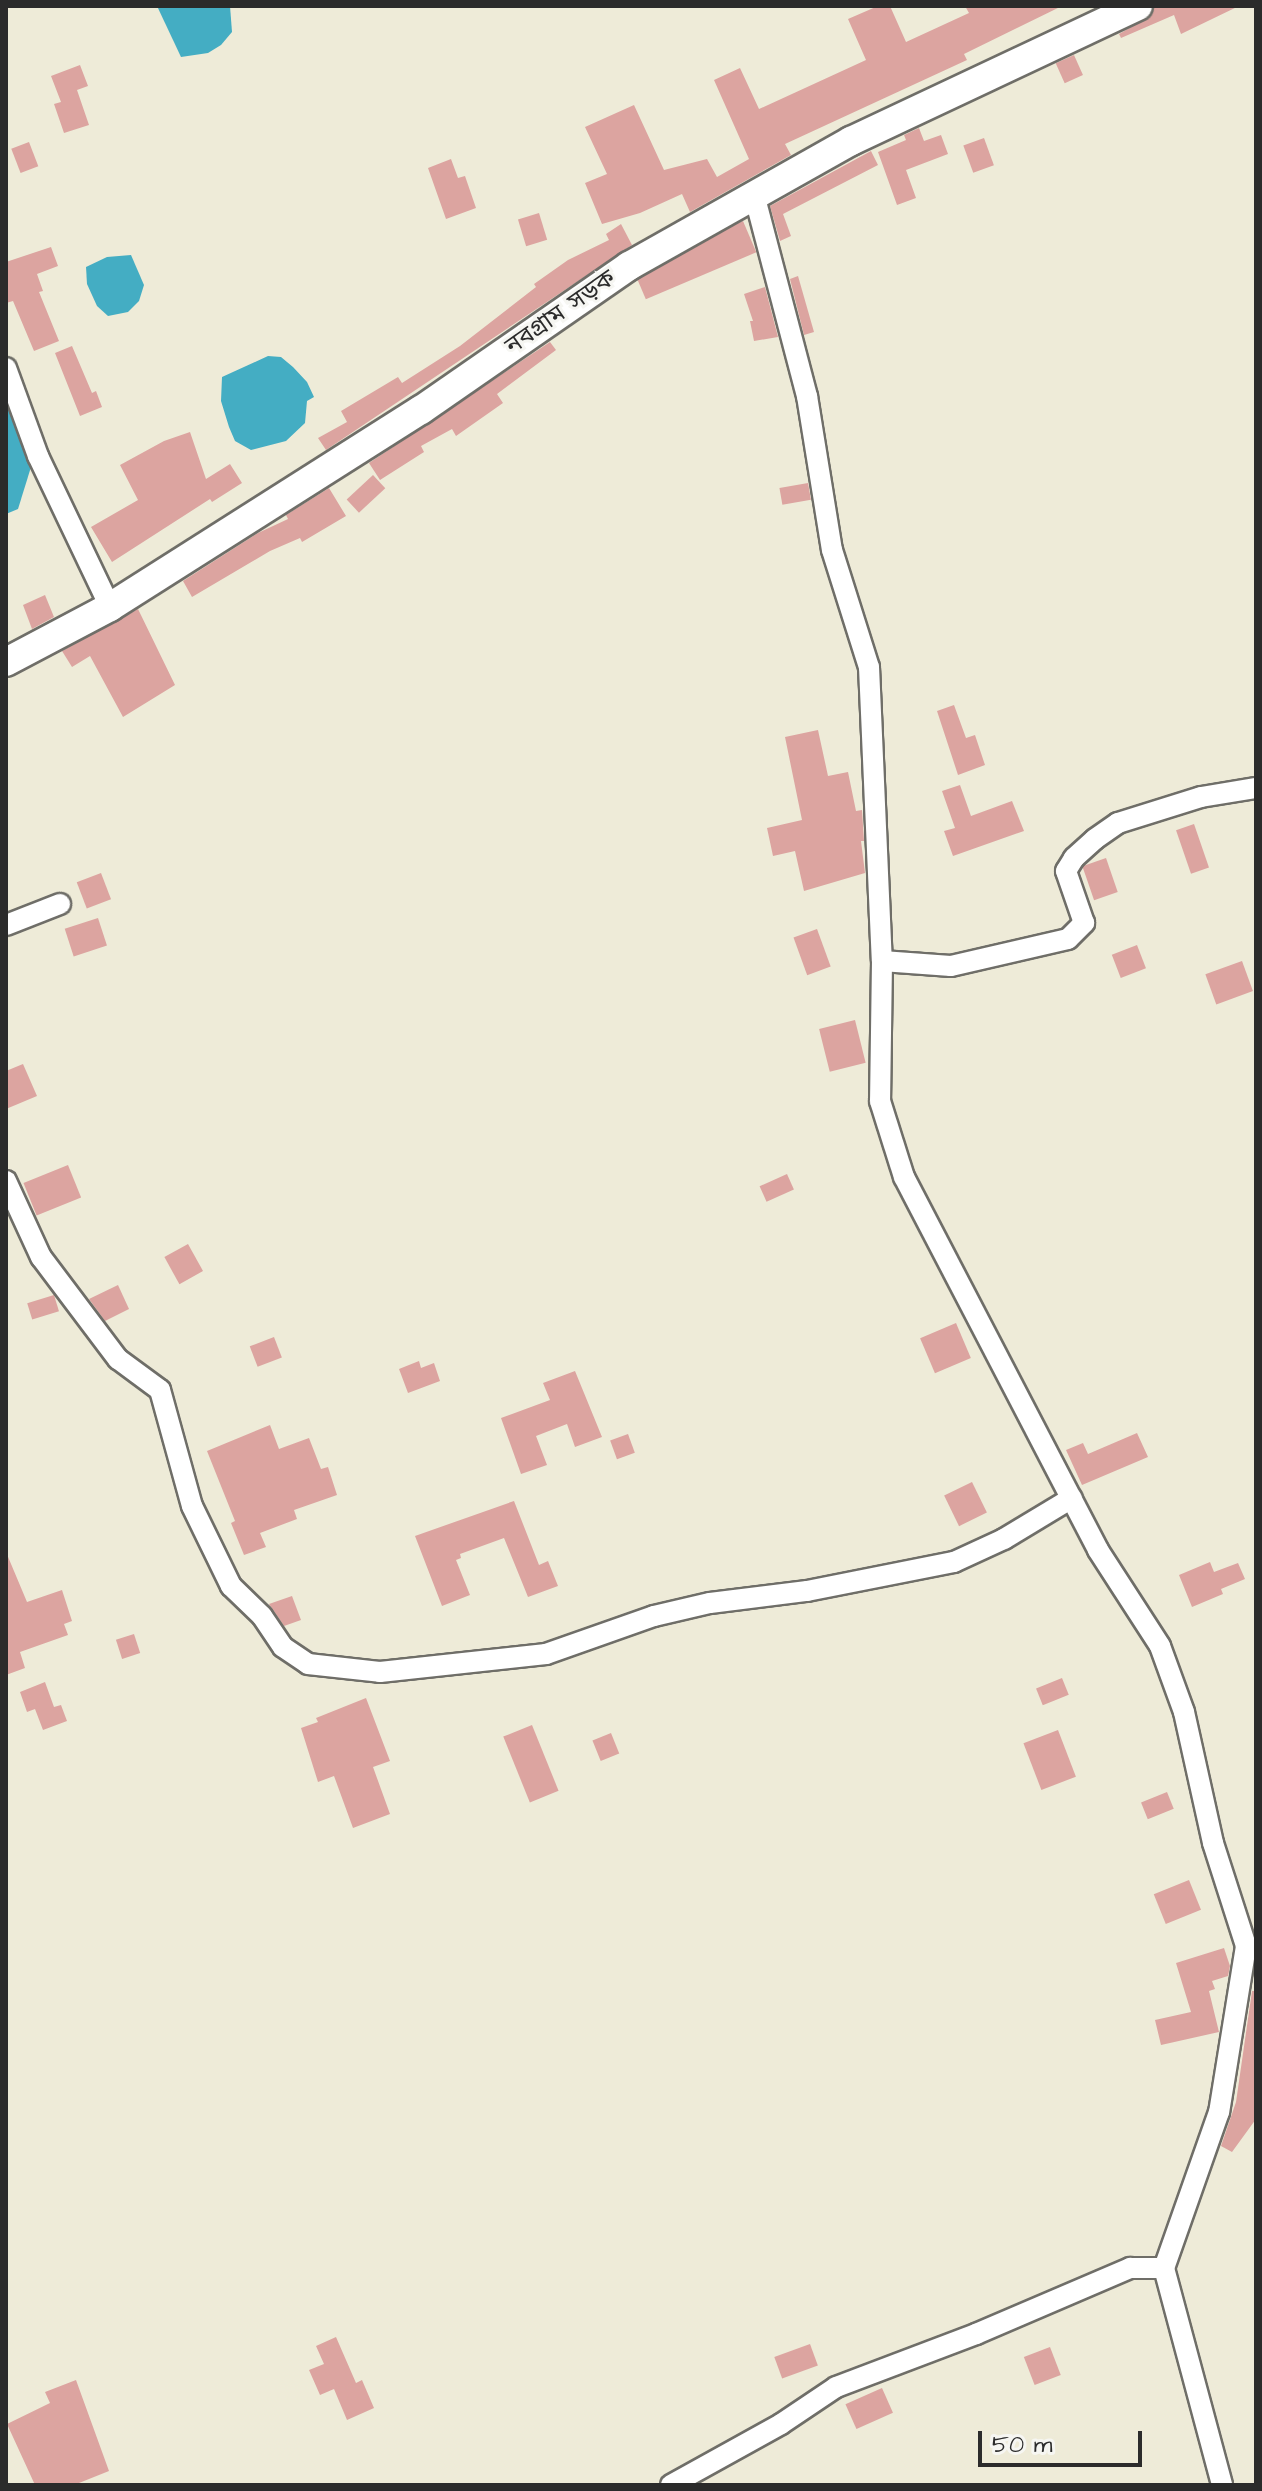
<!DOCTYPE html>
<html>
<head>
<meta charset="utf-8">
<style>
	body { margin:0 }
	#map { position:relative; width:1262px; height:2491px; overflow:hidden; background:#eeebd8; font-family:"Architects Daughter","Noto Sans Bengali",sans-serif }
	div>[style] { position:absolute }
	.water>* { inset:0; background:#44adc3 }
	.building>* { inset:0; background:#dca4a0; transform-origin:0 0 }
	.roads { filter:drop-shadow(2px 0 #6f6e68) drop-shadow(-2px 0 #6f6e68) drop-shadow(0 2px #6f6e68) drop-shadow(0 -2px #6f6e68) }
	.minor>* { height:20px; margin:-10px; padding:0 10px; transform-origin:10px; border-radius:10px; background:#fff }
	.secondary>* { height:28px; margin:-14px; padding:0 14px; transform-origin:14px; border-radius:14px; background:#fff }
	span { translate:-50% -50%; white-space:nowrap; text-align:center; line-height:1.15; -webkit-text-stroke:6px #f6f6f2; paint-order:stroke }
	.street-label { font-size:24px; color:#2b2b2b }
	.frame { position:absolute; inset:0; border:8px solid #2b2b2b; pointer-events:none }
	.scale { position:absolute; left:978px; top:2431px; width:164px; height:36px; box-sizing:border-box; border:4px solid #2b2b2b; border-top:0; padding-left:10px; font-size:24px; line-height:28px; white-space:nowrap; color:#2b2b2b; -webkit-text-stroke:6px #f6f6f2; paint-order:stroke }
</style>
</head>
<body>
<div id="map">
	<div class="water">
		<i style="clip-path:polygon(157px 6px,230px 6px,232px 32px,221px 45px,208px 53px,181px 57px)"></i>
		<i style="clip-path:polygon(131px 255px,144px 285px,139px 301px,128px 312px,108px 316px,97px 306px,87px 284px,86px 267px,107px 257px)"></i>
		<i style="clip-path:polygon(268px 356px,281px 357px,293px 367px,307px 382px,314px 397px,307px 401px,305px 423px,286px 441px,251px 450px,235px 441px,229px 427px,221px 401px,222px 377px)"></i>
		<i style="clip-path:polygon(6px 401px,31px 467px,18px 509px,6px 514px)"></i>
	</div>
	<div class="building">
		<i style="clip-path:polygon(878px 6px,890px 6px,906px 42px,969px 13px,965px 6px,1062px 6px,964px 54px,967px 60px,785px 144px,791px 155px,690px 212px,682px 194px,640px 213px,602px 224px,585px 183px,607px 174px,585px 127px,634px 105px,664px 170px,707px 159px,717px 177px,749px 159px,714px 80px,740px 68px,759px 109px,866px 60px,848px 19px)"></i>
		<i style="clip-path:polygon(1155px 6px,1239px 6px,1181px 34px,1174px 15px,1121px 38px,1119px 34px,1151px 16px)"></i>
		<i style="left:1074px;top:55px;width:22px;height:20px;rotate:66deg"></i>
		<i style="clip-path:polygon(80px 65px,88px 86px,77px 90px,89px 125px,64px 133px,54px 104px,61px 102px,51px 76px)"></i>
		<i style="clip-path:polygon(919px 128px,924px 141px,941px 135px,948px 154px,906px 170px,916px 198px,897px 205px,878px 152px,906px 140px,904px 135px)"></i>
		<i style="left:984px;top:138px;width:29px;height:22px;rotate:70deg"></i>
		<i style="left:29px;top:142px;width:26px;height:19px;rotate:69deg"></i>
		<i style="clip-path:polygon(871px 151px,878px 165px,783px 214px,791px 236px,780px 241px,770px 206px)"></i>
		<i style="clip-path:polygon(451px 159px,458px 178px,465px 176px,476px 208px,446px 219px,428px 168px)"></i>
		<i style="left:539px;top:213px;width:28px;height:22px;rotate:73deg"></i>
		<i style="left:743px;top:221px;width:34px;height:120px;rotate:67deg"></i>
		<i style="clip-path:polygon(621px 224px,632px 245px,326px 450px,318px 438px,347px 422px,341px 411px,398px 377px,402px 383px,460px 346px,536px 287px,534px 284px,568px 260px,609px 240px,606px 234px)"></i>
		<i style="clip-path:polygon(51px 247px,58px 266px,37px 274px,43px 291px,39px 292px,59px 341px,34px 351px,13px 301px,6px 303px,6px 262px)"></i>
		<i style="clip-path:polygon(798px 276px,814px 332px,804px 335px,790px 279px)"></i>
		<i style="clip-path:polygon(765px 287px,778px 337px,754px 341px,750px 321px,753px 321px,744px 294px)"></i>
		<i style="clip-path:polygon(550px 342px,556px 350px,497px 394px,503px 403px,456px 436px,452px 429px,421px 446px,424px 452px,380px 480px,369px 463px)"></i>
		<i style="clip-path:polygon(72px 346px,92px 393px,96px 391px,102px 407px,80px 416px,55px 353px)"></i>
		<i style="clip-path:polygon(190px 432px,206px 479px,230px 464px,242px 483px,212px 502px,210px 499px,112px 562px,91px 527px,138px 500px,120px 465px,164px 441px)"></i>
		<i style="left:373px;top:475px;width:18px;height:36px;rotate:47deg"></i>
		<i style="left:808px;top:483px;width:17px;height:29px;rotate:80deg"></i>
		<i style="clip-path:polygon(329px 488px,346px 516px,302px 542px,300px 538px,270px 551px,192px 597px,183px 581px,258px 533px,288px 519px,286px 515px)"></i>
		<i style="clip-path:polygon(45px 595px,54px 617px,32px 629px,23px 605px)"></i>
		<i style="clip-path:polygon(138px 609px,175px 685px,123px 717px,90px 656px,72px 667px,62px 651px)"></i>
		<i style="clip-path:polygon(954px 705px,966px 738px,975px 735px,985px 765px,958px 775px,937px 711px)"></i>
		<i style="clip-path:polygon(818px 730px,828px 776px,848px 772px,856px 811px,862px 810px,864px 841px,861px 841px,865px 873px,804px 891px,795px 851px,773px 856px,767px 828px,802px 820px,785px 737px)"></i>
		<i style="clip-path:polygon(960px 785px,971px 816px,1012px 801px,1024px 831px,953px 856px,944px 831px,955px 828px,942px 791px)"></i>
		<i style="left:1194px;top:824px;width:46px;height:19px;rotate:71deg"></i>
		<i style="left:1106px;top:858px;width:36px;height:25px;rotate:71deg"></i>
		<i style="left:101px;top:873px;width:28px;height:26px;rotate:69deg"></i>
		<i style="left:98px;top:918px;width:29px;height:35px;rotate:72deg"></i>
		<i style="left:817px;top:929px;width:40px;height:25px;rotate:70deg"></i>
		<i style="left:1137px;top:945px;width:25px;height:27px;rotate:69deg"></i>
		<i style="left:1242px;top:961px;width:32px;height:39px;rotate:70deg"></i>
		<i style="left:855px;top:1020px;width:44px;height:37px;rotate:76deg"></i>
		<i style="clip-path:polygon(23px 1064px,37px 1096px,6px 1109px,6px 1071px)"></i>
		<i style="left:68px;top:1165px;width:35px;height:48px;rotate:68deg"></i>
		<i style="left:787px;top:1174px;width:17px;height:30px;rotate:66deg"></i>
		<i style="left:188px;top:1244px;width:31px;height:27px;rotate:61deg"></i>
		<i style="clip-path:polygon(118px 1285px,129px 1309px,105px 1321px,89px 1299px)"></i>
		<i style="left:54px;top:1295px;width:17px;height:28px;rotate:73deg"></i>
		<i style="left:956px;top:1323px;width:38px;height:39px;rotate:67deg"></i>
		<i style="left:274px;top:1337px;width:22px;height:26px;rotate:69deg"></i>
		<i style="clip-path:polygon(419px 1361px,421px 1368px,434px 1363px,440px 1381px,408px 1393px,399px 1369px)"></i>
		<i style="clip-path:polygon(575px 1371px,602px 1437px,575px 1447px,567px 1424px,536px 1436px,547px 1465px,521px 1474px,501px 1418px,550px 1400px,543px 1383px)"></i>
		<i style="clip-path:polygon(270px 1425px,279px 1449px,309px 1438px,321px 1469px,328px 1467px,337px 1495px,294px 1510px,297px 1519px,260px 1533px,266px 1547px,244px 1555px,231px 1523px,235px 1521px,207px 1451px)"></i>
		<i style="clip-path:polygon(1137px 1433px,1148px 1457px,1082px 1485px,1066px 1450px,1083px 1443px,1088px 1454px)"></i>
		<i style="left:628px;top:1434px;width:20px;height:19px;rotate:70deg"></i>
		<i style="left:972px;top:1482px;width:34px;height:31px;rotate:64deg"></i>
		<i style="clip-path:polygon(514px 1501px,539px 1565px,548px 1561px,558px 1586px,528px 1597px,504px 1538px,460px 1554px,461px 1558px,456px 1560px,470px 1595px,442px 1606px,415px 1536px)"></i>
		<i style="clip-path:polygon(6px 1552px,27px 1602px,62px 1590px,72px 1621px,64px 1624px,68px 1635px,20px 1652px,25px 1668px,6px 1675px)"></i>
		<i style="clip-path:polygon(1210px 1562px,1214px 1572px,1238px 1563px,1245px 1579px,1221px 1589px,1223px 1594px,1192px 1607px,1179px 1575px)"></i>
		<i style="clip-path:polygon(292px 1596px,301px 1620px,284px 1626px,269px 1604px)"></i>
		<i style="left:134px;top:1634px;width:20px;height:19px;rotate:72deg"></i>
		<i style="left:1062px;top:1678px;width:18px;height:28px;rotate:68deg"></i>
		<i style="clip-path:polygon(45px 1682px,54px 1707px,61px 1705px,67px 1721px,43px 1730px,35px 1709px,27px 1712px,20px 1692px)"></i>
		<i style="clip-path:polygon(366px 1698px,390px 1761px,373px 1767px,390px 1814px,353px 1828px,334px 1776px,318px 1782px,301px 1728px,318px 1722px,316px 1718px)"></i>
		<i style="left:532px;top:1725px;width:71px;height:31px;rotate:68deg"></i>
		<i style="left:1058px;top:1730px;width:50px;height:37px;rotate:69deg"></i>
		<i style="left:611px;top:1733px;width:22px;height:20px;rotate:68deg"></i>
		<i style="left:1167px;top:1792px;width:18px;height:28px;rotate:68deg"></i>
		<i style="left:1189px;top:1880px;width:32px;height:38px;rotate:68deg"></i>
		<i style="clip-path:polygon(1224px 1948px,1230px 1966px,1228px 1976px,1212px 1981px,1215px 1989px,1209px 1991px,1219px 2032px,1161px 2045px,1155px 2020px,1191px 2012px,1176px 1963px)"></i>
		<i style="clip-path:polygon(1252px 1991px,1256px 1991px,1256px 2119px,1232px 2152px,1221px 2146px,1236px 2102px)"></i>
		<i style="clip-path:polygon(336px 2337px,356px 2383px,362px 2380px,374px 2408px,347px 2420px,334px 2389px,320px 2395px,309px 2370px,324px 2364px,316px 2346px)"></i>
		<i style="left:810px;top:2344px;width:23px;height:38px;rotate:70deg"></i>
		<i style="left:1050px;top:2347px;width:30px;height:28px;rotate:69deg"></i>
		<i style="clip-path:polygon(76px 2380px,109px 2471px,74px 2485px,35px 2485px,7px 2424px,50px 2403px,45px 2392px)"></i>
		<i style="left:882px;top:2388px;width:27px;height:40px;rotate:66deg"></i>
	</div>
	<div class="roads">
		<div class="minor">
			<i style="left:755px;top:198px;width:205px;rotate:75.3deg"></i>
			<i style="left:807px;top:396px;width:156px;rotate:80.8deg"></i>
			<i style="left:832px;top:550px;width:123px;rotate:72.5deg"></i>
			<i style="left:869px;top:667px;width:294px;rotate:87.5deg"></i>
			<i style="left:882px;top:961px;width:140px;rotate:90.8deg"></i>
			<i style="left:880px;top:1101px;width:80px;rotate:72.5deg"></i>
			<i style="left:904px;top:1177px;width:420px;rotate:62.5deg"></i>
			<i style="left:1098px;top:1550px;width:114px;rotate:57.1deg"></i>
			<i style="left:1160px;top:1646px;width:70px;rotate:70deg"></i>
			<i style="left:1184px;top:1712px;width:134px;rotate:77.5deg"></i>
			<i style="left:1213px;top:1843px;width:108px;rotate:72.2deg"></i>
			<i style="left:1246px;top:1946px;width:168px;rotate:99.2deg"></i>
			<i style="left:1219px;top:2112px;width:165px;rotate:109.4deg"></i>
			<i style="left:1164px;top:2268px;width:225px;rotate:75deg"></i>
			<i style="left:6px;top:368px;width:94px;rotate:70deg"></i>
			<i style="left:38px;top:456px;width:167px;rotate:64.5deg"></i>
			<i style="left:6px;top:925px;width:58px;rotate:-21.3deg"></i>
			<i style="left:882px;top:961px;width:69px;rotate:4.1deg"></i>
			<i style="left:951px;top:966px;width:120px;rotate:-13deg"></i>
			<i style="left:1068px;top:939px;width:23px;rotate:-45deg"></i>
			<i style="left:1084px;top:923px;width:55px;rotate:-109.1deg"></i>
			<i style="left:1066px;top:871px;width:15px;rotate:-58deg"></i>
			<i style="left:1074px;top:858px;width:28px;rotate:-42deg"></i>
			<i style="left:1095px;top:839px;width:28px;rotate:-35deg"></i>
			<i style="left:1118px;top:823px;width:87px;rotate:-17.4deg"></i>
			<i style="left:1201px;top:797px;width:56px;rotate:-9.3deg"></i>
			<i style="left:6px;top:1181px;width:84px;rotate:65.3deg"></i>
			<i style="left:41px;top:1257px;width:128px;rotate:53deg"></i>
			<i style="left:118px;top:1359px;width:52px;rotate:36.4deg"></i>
			<i style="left:160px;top:1390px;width:120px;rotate:74.6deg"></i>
			<i style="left:192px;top:1506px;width:89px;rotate:64deg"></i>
			<i style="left:231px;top:1586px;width:43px;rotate:44.1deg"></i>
			<i style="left:262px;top:1616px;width:37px;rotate:56deg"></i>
			<i style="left:283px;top:1647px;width:30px;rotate:34deg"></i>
			<i style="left:308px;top:1664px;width:72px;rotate:6.3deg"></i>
			<i style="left:380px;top:1672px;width:167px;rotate:-6.2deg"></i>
			<i style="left:546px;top:1654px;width:114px;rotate:-19.4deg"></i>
			<i style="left:654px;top:1616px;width:57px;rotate:-13.1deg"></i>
			<i style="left:710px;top:1603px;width:98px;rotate:-7.1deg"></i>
			<i style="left:807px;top:1591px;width:150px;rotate:-11.2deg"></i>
			<i style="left:954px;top:1562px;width:55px;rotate:-24.7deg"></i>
			<i style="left:1004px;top:1539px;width:79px;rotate:-31.1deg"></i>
			<i style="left:671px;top:2485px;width:126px;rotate:-29deg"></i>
			<i style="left:781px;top:2424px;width:66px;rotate:-33.9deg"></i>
			<i style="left:836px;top:2387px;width:150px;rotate:-20.7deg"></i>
			<i style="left:976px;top:2334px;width:168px;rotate:-23.2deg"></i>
			<i style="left:1130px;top:2268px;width:34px"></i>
		</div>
		<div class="secondary">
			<i style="left:6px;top:662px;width:118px;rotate:-27.9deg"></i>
			<i style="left:110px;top:607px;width:368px;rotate:-32.4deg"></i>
			<i style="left:421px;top:410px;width:253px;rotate:-34.7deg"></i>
			<i style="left:629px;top:266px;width:255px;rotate:-29.4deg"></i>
			<i style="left:851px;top:141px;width:317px;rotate:-25.2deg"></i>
		</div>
	</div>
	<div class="street-label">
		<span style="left:561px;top:313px;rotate:-35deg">নবগ্রাম সড়ক</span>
	</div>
	<div class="frame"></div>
	<div class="scale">50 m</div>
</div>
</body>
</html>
